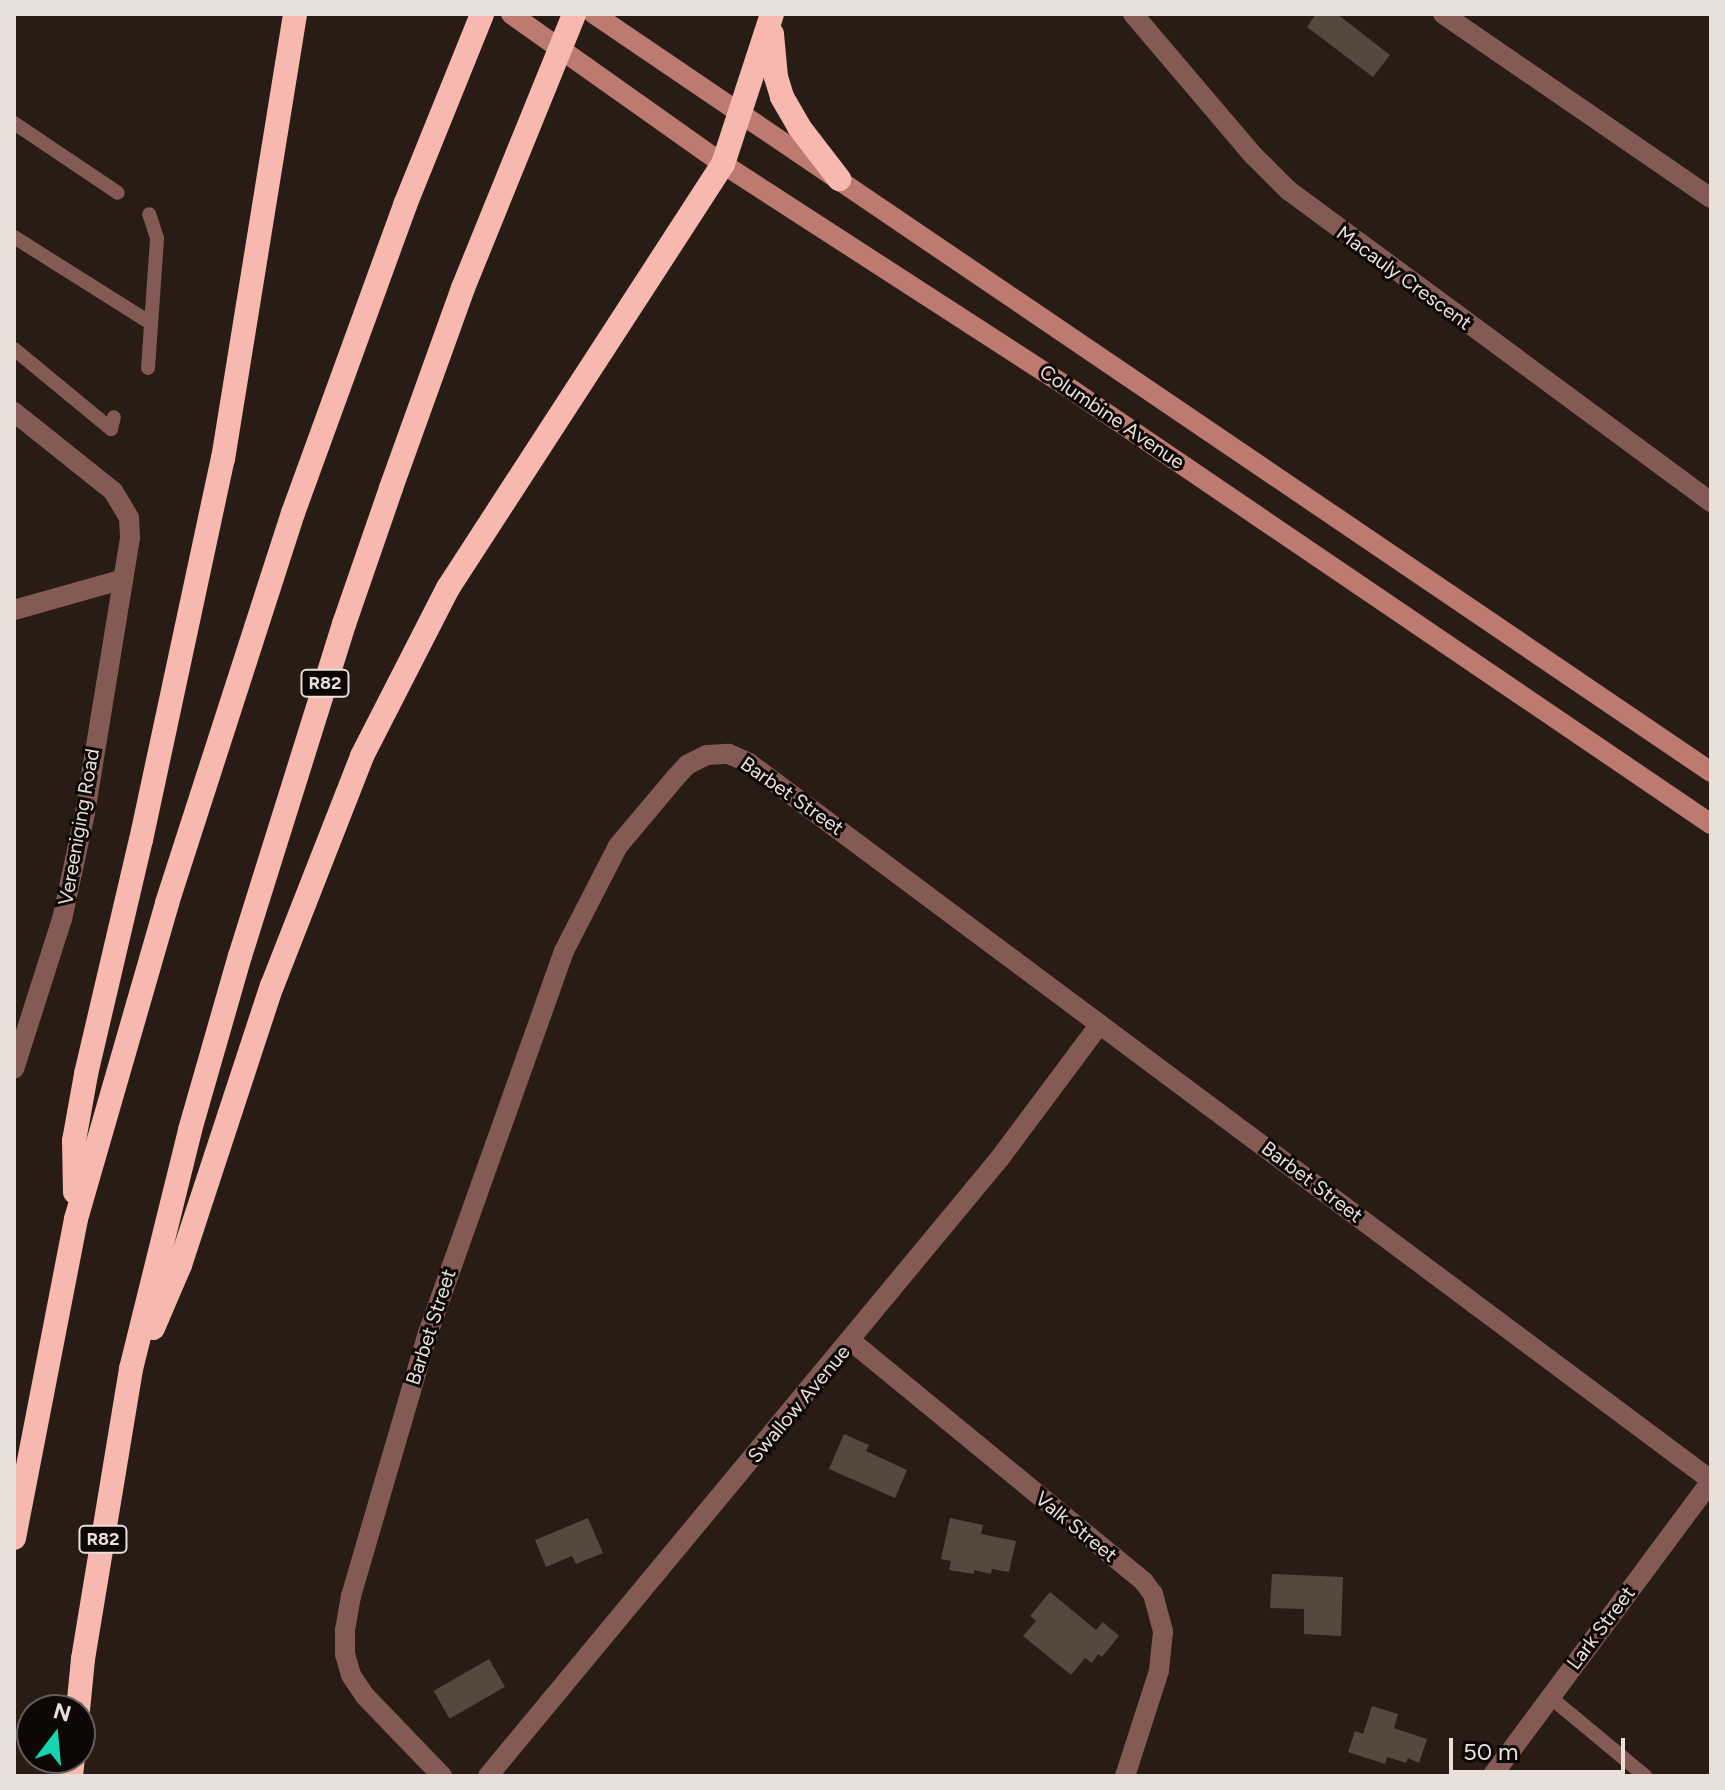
<!DOCTYPE html>
<html>
<head>
<meta charset="utf-8">
<style>
	body { margin:0 }
	#map { position:relative; width:1725px; height:1790px; overflow:hidden; background:#281c15; font-family:Figtree,sans-serif }
	div>[style] { position:absolute }
	.building>* { inset:0; background:#534a3d; transform-origin:0 0 }
	.service>* { height:14px; margin:-7px; padding:0 7px; transform-origin:7px; border-radius:7px; background:#835a54 }
	.minor>* { height:20px; margin:-10px; padding:0 10px; transform-origin:10px; border-radius:10px; background:#835a54 }
	.secondary>* { height:20px; margin:-10px; padding:0 10px; transform-origin:10px; border-radius:10px; background:#bc7a71 }
	.motorway>* { height:24px; margin:-12px; padding:0 12px; transform-origin:12px; border-radius:12px; background:#f7b8af }
	span { translate:-50% -50%; white-space:nowrap; text-align:center; line-height:1.15; -webkit-text-stroke:6px #0d0805; paint-order:stroke }
	.shield-label span { padding:2px 6px; background:#0d0805; border:2px solid; border-radius:6px; -webkit-text-stroke-width:0 }
	.shield-label { font-size:18px; color:#e9e0db; font-weight:700 }
	.street-label { font-size:20px; color:#e9e0db }
	.frame { position:absolute; inset:0; border:16px solid #e9e0db; pointer-events:none }
	.north { position:absolute; left:16px; top:1694px; width:80px; height:80px; box-sizing:border-box; background:#0d0805; border:2px solid #655e5b; border-radius:50%; rotate:16deg; font-size:22px; font-weight:700; line-height:32px; text-align:center; color:#e9e0db }
	.north::after { content:''; display:block; margin:auto; width:28px; height:36px; background:#15d5b3; clip-path:polygon(50% 0,100% 100%,50% 72%,0 100%) }
	.scale { position:absolute; left:1449px; top:1738px; width:176px; height:36px; box-sizing:border-box; border:4px solid #e9e0db; border-top:0; padding-left:10px; font-size:24px; line-height:28px; white-space:nowrap; color:#e9e0db; -webkit-text-stroke:6px #0d0805; paint-order:stroke }
</style>
</head>
<body>
<div id="map">
	<div class="building">
		<i style="clip-path:polygon(1316px 14px,1337px 14px,1390px 55px,1373px 77px,1307px 27px)"></i>
		<i style="clip-path:polygon(844px 1434px,869px 1445px,866px 1451px,907px 1470px,895px 1498px,829px 1469px)"></i>
		<i style="clip-path:polygon(588px 1518px,603px 1553px,576px 1564px,572px 1556px,546px 1567px,535px 1540px)"></i>
		<i style="clip-path:polygon(950px 1518px,983px 1525px,981px 1534px,1016px 1541px,1009px 1572px,992px 1569px,991px 1574px,974px 1570px,974px 1574px,949px 1570px,951px 1561px,941px 1559px)"></i>
		<i style="clip-path:polygon(1272px 1574px,1343px 1577px,1341px 1636px,1304px 1634px,1304px 1609px,1270px 1608px)"></i>
		<i style="clip-path:polygon(1050px 1592px,1096px 1630px,1103px 1622px,1119px 1636px,1102px 1657px,1098px 1654px,1092px 1663px,1085px 1658px,1071px 1675px,1023px 1636px,1036px 1621px,1030px 1616px)"></i>
		<i style="left:489px;top:1659px;width:32px;height:64px;rotate:60deg"></i>
		<i style="clip-path:polygon(1372px 1706px,1398px 1714px,1394px 1728px,1427px 1739px,1419px 1763px,1408px 1758px,1406px 1763px,1387px 1757px,1385px 1764px,1348px 1752px,1355px 1731px,1363px 1734px)"></i>
	</div>
	<div class="service">
		<i style="left:14px;top:123px;width:125px;rotate:33.9deg"></i>
		<i style="left:14px;top:237px;width:160px;rotate:32.2deg"></i>
		<i style="left:14px;top:349px;width:126px;rotate:39.5deg"></i>
		<i style="left:111px;top:429px;width:12px;rotate:-76deg"></i>
		<i style="left:148px;top:368px;width:130px;rotate:-86deg"></i>
		<i style="left:157px;top:238px;width:25px;rotate:-108deg"></i>
		<i style="left:1550px;top:1697px;width:124px;rotate:39.7deg"></i>
	</div>
	<div class="minor">
		<i style="left:1133px;top:14px;width:187px;rotate:49.6deg"></i>
		<i style="left:1254px;top:156px;width:48px;rotate:45deg"></i>
		<i style="left:1288px;top:190px;width:526px;rotate:36.41deg"></i>
		<i style="left:1443px;top:14px;width:325px;rotate:34.5deg"></i>
		<i style="left:14px;top:412px;width:127px;rotate:38.6deg"></i>
		<i style="left:113px;top:491px;width:31px;rotate:59deg"></i>
		<i style="left:129px;top:518px;width:20px;rotate:87deg"></i>
		<i style="left:130px;top:538px;width:279px;rotate:99.3deg"></i>
		<i style="left:85px;top:813px;width:108px;rotate:102.2deg"></i>
		<i style="left:62px;top:919px;width:157px;rotate:107.7deg"></i>
		<i style="left:14px;top:610px;width:111px;rotate:-15.7deg"></i>
		<i style="left:851px;top:1341px;width:379px;rotate:39.4deg"></i>
		<i style="left:1144px;top:1582px;width:15px;rotate:53deg"></i>
		<i style="left:1153px;top:1594px;width:39px;rotate:75deg"></i>
		<i style="left:1163px;top:1632px;width:39px;rotate:96deg"></i>
		<i style="left:1159px;top:1671px;width:110px;rotate:107.9deg"></i>
		<i style="left:442px;top:1776px;width:111px;rotate:-133.9deg"></i>
		<i style="left:365px;top:1696px;width:25px;rotate:-124deg"></i>
		<i style="left:351px;top:1675px;width:22px;rotate:-106deg"></i>
		<i style="left:345px;top:1654px;width:24px;rotate:-90deg"></i>
		<i style="left:345px;top:1630px;width:35px;rotate:-80deg"></i>
		<i style="left:351px;top:1596px;width:274px;rotate:-73.7deg"></i>
		<i style="left:428px;top:1333px;width:405px;rotate:-70.4deg"></i>
		<i style="left:564px;top:951px;width:118px;rotate:-62.8deg"></i>
		<i style="left:618px;top:846px;width:89px;rotate:-50deg"></i>
		<i style="left:675px;top:778px;width:18px;rotate:-47deg"></i>
		<i style="left:687px;top:765px;width:22px;rotate:-27deg"></i>
		<i style="left:707px;top:755px;width:22px;rotate:-3deg"></i>
		<i style="left:729px;top:754px;width:22px;rotate:24deg"></i>
		<i style="left:749px;top:763px;width:1200px;rotate:36.7deg"></i>
		<i style="left:488px;top:1776px;width:803px;rotate:-50.36deg"></i>
		<i style="left:1000px;top:1158px;width:167px;rotate:-53.3deg"></i>
		<i style="left:1492px;top:1776px;width:367px;rotate:-53.4deg"></i>
	</div>
	<div class="secondary">
		<i style="left:511px;top:14px;width:260px;rotate:35.3deg"></i>
		<i style="left:723px;top:164px;width:419px;rotate:32.9deg"></i>
		<i style="left:1075px;top:392px;width:769px;rotate:34.19deg"></i>
		<i style="left:594px;top:14px;width:1350px;rotate:34.16deg"></i>
	</div>
	<div class="motorway">
		<i style="left:772px;top:34px;width:43px;rotate:84.7deg"></i>
		<i style="left:776px;top:77px;width:21px;rotate:73deg"></i>
		<i style="left:782px;top:97px;width:34px;rotate:60deg"></i>
		<i style="left:799px;top:127px;width:66px;rotate:52.4deg"></i>
		<i style="left:75px;top:1192px;width:51px;rotate:-91.1deg"></i>
		<i style="left:74px;top:1141px;width:68px;rotate:-79.8deg"></i>
		<i style="left:86px;top:1074px;width:240px;rotate:-76.8deg"></i>
		<i style="left:141px;top:840px;width:390px;rotate:-77.9deg"></i>
		<i style="left:223px;top:459px;width:451px;rotate:-80.8deg"></i>
		<i style="left:153px;top:1328px;width:69px;rotate:-66.8deg"></i>
		<i style="left:180px;top:1265px;width:294px;rotate:-71.8deg"></i>
		<i style="left:272px;top:986px;width:247px;rotate:-68.6deg"></i>
		<i style="left:362px;top:756px;width:189px;rotate:-62.9deg"></i>
		<i style="left:448px;top:588px;width:505px;rotate:-57.03deg"></i>
		<i style="left:723px;top:164px;width:158px;rotate:-71.9deg"></i>
		<i style="left:14px;top:1538px;width:325px;rotate:-79deg"></i>
		<i style="left:76px;top:1219px;width:329px;rotate:-73.9deg"></i>
		<i style="left:167px;top:903px;width:410px;rotate:-72.1deg"></i>
		<i style="left:293px;top:513px;width:328px;rotate:-70deg"></i>
		<i style="left:405px;top:205px;width:206px;rotate:-68deg"></i>
		<i style="left:78px;top:1710px;width:51px;rotate:-84.4deg"></i>
		<i style="left:83px;top:1659px;width:294px;rotate:-80.6deg"></i>
		<i style="left:131px;top:1369px;width:246px;rotate:-76.1deg"></i>
		<i style="left:190px;top:1130px;width:181px;rotate:-74deg"></i>
		<i style="left:240px;top:956px;width:348px;rotate:-72.6deg"></i>
		<i style="left:344px;top:624px;width:144px;rotate:-70.9deg"></i>
		<i style="left:391px;top:488px;width:213px;rotate:-70.2deg"></i>
		<i style="left:463px;top:288px;width:296px;rotate:-67.9deg"></i>
		<i style="left:71px;top:1776px;width:18px;rotate:-84deg"></i>
	</div>
	<div class="shield-label">
		<span style="left:325px;top:683px">R82</span>
		<span style="left:103px;top:1539px">R82</span>
	</div>
	<div class="street-label">
		<span style="left:1404px;top:278px;rotate:36deg">Macauly Crescent</span>
		<span style="left:1112px;top:417px;rotate:34deg">Columbine Avenue</span>
		<span style="left:792px;top:796px;rotate:35deg">Barbet Street</span>
		<span style="left:79px;top:827px;rotate:-80deg">Vereeniging Road</span>
		<span style="left:1312px;top:1182px;rotate:37deg">Barbet Street</span>
		<span style="left:431px;top:1327px;rotate:-72deg">Barbet Street</span>
		<span style="left:799px;top:1404px;rotate:-50deg">Swallow Avenue</span>
		<span style="left:1076px;top:1527px;rotate:39deg">Valk Street</span>
		<span style="left:1601px;top:1628px;rotate:-53deg">Lark Street</span>
	</div>
	<div class="frame"></div>
	<div class="north">N</div>
	<div class="scale">50 m</div>
</div>
</body>
</html>
